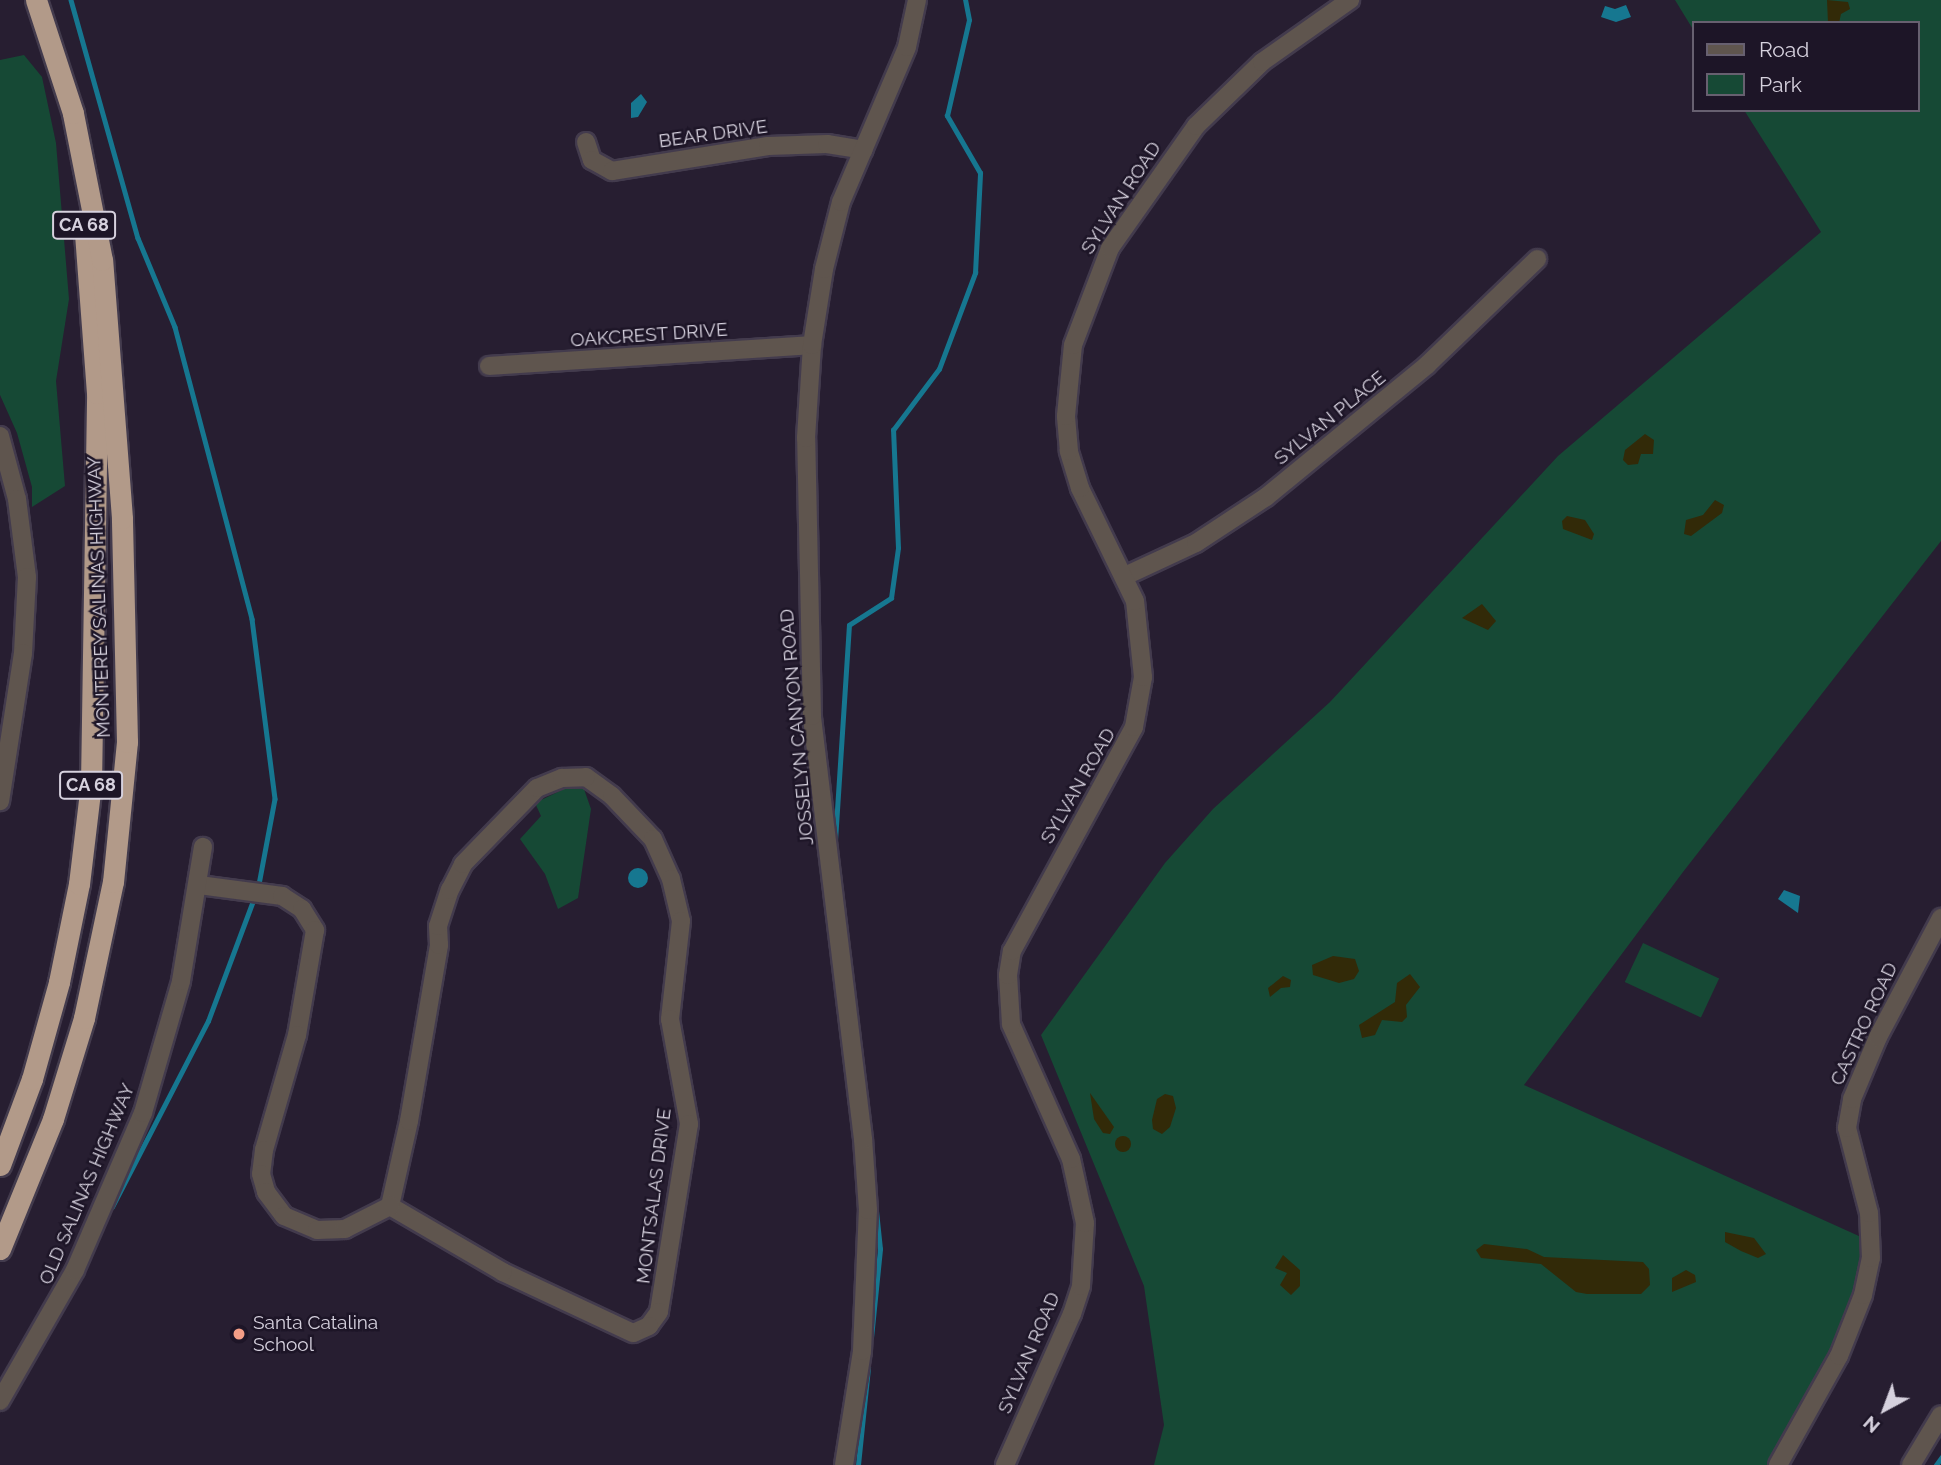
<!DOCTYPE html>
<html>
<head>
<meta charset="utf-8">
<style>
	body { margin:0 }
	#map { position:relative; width:1941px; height:1465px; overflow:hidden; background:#271e31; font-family:Raleway,sans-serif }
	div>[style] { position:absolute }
	.green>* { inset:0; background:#164935; transform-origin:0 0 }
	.sand>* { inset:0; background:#322a08 }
	.round { border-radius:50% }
	.water>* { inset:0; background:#167790 }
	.stream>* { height:4.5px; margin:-2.25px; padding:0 2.25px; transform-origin:2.25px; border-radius:2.25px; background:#167790 }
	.roads { filter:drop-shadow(2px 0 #433b4d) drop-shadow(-2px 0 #433b4d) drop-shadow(0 2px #433b4d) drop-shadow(0 -2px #433b4d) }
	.minor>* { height:18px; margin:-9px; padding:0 9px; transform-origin:9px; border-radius:9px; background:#5f554e }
	.highway>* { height:21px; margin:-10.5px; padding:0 10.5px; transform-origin:10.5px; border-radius:10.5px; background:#b29a89 }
	.dots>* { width:19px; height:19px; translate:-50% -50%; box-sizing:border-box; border:4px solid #1d1527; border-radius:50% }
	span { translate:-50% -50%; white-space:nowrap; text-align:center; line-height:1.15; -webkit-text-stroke:5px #1d1527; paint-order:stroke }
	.shield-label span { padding:2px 5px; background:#1d1527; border:2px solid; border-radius:5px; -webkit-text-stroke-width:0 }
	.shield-label { font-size:18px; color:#d6d1de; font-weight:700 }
	.street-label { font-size:19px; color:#d6d1de }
	.poi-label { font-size:19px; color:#d6d1de }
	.left { translate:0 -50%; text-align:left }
	.legend { position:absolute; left:1692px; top:21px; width:228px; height:91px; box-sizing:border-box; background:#1d1527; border:2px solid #676070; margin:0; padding:9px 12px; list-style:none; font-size:21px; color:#d6d1de }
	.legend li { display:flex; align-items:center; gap:14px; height:35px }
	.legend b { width:35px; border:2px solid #676070 }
	.north { position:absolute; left:1850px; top:1374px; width:70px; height:70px; -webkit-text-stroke:5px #1d1527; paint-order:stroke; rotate:221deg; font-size:19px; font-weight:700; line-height:28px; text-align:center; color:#d6d1de }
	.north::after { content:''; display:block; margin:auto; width:24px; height:32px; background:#d6d1de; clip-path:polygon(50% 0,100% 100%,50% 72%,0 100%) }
</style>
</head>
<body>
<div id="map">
	<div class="green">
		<i style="clip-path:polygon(1675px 0,1941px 0,1941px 541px,1683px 872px,1524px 1085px,1870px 1241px,1863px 1295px,1778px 1465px,1154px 1465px,1164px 1425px,1144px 1286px,1041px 1035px,1165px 863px,1213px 809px,1330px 702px,1558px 456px,1821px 232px,1744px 110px,1918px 110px,1918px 23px,1694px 23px,1694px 31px)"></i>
		<i style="clip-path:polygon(24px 55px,42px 77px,56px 143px,69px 299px,56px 381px,65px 486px,32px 507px,32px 487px,17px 433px,0 395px,0 60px)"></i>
		<i style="clip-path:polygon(566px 788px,584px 789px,591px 809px,578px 898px,558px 909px,545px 874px,520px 839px,541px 816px,535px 803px)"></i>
		<i style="left:1643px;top:943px;width:84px;height:43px;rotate:25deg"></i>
	</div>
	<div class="sand">
		<i style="clip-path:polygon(1827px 0,1848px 2px,1850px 9px,1841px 14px,1839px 23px,1828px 23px)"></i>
		<i style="clip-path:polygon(1645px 434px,1654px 440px,1653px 454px,1641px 454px,1638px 464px,1628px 465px,1623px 460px,1625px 450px)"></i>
		<i style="clip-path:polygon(1715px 500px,1724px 505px,1722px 513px,1691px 536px,1684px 534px,1686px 520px,1703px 515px)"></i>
		<i style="clip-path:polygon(1567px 516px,1585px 520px,1594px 534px,1592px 540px,1563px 529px,1562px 521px)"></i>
		<i style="clip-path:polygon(1482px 604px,1496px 621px,1488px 630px,1462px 618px)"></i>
		<i style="clip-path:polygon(1333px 956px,1355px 959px,1359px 971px,1354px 979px,1339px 983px,1313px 975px,1312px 965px)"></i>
		<i style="clip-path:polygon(1410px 974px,1420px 987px,1406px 1005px,1407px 1017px,1402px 1022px,1382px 1020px,1375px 1035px,1362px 1038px,1359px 1025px,1395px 1002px,1397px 983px)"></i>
		<i style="clip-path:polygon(1283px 976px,1291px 980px,1290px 987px,1281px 988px,1270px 997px,1268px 988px)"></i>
		<i style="clip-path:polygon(1090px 1093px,1114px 1127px,1110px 1134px,1103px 1133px,1094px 1119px)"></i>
		<i style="clip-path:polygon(1165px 1094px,1173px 1096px,1176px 1108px,1170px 1127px,1162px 1134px,1153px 1129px,1152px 1120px,1157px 1099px)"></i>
		<i class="round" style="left:1115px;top:1136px;width:16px;height:16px"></i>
		<i style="clip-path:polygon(1725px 1232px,1754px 1238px,1766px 1254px,1758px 1258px,1741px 1251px,1725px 1242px)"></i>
		<i style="clip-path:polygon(1484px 1244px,1527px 1249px,1544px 1257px,1643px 1262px,1649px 1269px,1650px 1285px,1641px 1294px,1587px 1294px,1576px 1292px,1541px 1264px,1481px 1258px,1476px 1250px)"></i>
		<i style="clip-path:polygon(1283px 1255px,1300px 1270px,1300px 1286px,1291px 1295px,1280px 1285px,1287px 1273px,1275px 1268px)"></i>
		<i style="clip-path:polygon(1686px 1270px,1695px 1275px,1696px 1282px,1672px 1292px,1672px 1278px)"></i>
	</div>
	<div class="water">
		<i style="clip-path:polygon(1626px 5px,1631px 17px,1616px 22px,1601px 17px,1605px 6px,1615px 9px)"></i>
		<i style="clip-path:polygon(641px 94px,647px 102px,638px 117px,631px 118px,631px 103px)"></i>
		<i class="round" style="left:628px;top:868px;width:20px;height:20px"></i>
		<i style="clip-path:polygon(1784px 890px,1800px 896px,1798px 913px,1778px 899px)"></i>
	</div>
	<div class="stream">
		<i style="left:71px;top:0;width:247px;rotate:74.3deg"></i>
		<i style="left:138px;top:238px;width:96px;rotate:67.4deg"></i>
		<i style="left:175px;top:327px;width:302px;rotate:75.2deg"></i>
		<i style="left:252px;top:619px;width:181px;rotate:82.7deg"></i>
		<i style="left:275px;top:799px;width:93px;rotate:100.6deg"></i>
		<i style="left:835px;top:841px;width:216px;rotate:-86.3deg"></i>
		<i style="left:849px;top:625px;width:50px;rotate:-32.7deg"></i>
		<i style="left:891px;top:598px;width:50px;rotate:-82deg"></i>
		<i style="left:898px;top:548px;width:118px;rotate:-92.4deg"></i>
		<i style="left:893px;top:430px;width:76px;rotate:-53deg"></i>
		<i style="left:939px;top:369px;width:103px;rotate:-69.4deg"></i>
		<i style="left:975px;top:273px;width:100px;rotate:-87.1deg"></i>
		<i style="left:980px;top:173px;width:66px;rotate:-120.1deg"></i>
		<i style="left:947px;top:116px;width:98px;rotate:-77.1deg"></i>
		<i style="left:969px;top:20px;width:20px;rotate:-101deg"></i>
		<i style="left:112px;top:1207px;width:209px;rotate:-62.7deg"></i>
		<i style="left:208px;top:1021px;width:131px;rotate:-69.5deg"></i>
		<i style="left:871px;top:1338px;width:89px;rotate:-84.2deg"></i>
		<i style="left:880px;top:1249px;width:38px;rotate:-96deg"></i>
		<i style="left:858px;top:1465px;width:98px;rotate:-84.1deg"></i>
		<i style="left:1936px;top:1465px;width:9px;rotate:-54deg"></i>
	</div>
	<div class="roads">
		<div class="minor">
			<i style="left:586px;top:142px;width:19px;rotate:72deg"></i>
			<i style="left:592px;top:160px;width:23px;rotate:29deg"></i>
			<i style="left:612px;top:171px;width:158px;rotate:-9.1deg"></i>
			<i style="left:768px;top:146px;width:59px;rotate:-1.9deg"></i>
			<i style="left:827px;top:144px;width:37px;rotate:9deg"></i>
			<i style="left:489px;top:366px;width:324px;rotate:-3.7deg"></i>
			<i style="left:0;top:436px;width:65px;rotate:74.9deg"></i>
			<i style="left:17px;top:499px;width:79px;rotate:82.7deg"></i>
			<i style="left:27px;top:577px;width:76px;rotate:93deg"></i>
			<i style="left:23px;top:653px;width:150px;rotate:98.8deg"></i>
			<i style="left:1125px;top:576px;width:78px;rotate:-24.9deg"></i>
			<i style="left:1196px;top:543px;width:84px;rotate:-33.3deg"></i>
			<i style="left:1266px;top:497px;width:208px;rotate:-39.3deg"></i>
			<i style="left:1427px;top:365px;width:153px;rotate:-43.9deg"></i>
			<i style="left:586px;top:777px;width:32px;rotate:36deg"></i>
			<i style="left:612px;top:796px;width:59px;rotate:46.4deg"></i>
			<i style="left:653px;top:839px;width:44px;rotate:65.8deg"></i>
			<i style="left:671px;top:879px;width:43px;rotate:76.6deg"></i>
			<i style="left:681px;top:921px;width:99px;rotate:96.4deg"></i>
			<i style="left:670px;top:1019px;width:107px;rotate:79.7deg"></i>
			<i style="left:689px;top:1124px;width:190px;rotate:99.1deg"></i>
			<i style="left:659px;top:1312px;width:17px;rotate:126deg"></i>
			<i style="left:649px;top:1326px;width:17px;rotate:156deg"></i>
			<i style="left:633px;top:1333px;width:144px;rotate:-154.9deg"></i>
			<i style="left:503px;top:1272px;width:131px;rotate:-149.7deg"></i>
			<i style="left:390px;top:1206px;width:87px;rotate:-77.4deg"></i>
			<i style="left:409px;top:1121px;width:179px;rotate:-80.3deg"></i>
			<i style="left:439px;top:945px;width:19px;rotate:-93deg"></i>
			<i style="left:438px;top:926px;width:38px;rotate:-72deg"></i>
			<i style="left:450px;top:890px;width:29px;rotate:-63deg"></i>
			<i style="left:463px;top:864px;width:106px;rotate:-45.8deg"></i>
			<i style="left:537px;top:788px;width:27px;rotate:-22deg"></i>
			<i style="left:562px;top:778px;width:24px;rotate:-2deg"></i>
			<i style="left:199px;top:885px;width:84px;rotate:7.5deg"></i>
			<i style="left:282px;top:896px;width:24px;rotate:33deg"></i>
			<i style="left:302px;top:909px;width:25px;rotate:58deg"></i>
			<i style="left:315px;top:930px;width:107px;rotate:99.7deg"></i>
			<i style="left:297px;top:1035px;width:120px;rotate:106deg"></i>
			<i style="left:264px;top:1150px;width:24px;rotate:97deg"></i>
			<i style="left:261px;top:1174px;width:19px;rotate:74deg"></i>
			<i style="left:266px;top:1192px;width:30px;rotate:53deg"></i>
			<i style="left:284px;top:1216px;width:36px;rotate:23deg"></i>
			<i style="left:317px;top:1230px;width:28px;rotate:-2deg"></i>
			<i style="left:345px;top:1229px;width:51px;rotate:-27.1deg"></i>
			<i style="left:0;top:1401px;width:151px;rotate:-60.2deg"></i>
			<i style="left:75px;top:1270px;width:171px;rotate:-66.6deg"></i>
			<i style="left:143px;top:1113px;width:137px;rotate:-73.9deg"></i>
			<i style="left:181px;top:981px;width:136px;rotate:-80.7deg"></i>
			<i style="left:844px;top:1465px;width:115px;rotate:-81deg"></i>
			<i style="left:862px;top:1351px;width:141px;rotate:-87.6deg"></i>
			<i style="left:868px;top:1210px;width:71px;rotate:-94deg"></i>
			<i style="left:863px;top:1139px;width:426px;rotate:-96.9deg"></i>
			<i style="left:812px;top:716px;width:278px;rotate:-91.2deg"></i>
			<i style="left:806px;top:438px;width:93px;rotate:-86.3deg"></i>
			<i style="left:812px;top:345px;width:77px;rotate:-81deg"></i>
			<i style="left:824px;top:269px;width:69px;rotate:-75.8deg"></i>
			<i style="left:841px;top:202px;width:168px;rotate:-66.9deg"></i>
			<i style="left:907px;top:47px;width:48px;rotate:-78deg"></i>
			<i style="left:1005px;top:1465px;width:165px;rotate:-66.1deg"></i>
			<i style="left:1072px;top:1314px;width:29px;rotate:-72deg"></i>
			<i style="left:1081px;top:1286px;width:63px;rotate:-86.4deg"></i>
			<i style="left:1085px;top:1223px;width:66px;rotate:-102.3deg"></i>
			<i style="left:1071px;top:1159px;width:148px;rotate:-114deg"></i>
			<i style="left:1011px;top:1024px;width:49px;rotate:-93.5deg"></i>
			<i style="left:1008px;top:975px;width:24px;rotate:-81deg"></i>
			<i style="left:1012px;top:951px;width:255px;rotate:-61.4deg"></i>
			<i style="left:1134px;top:727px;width:51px;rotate:-79.8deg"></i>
			<i style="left:1143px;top:677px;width:76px;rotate:-96deg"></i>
			<i style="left:1135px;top:601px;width:126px;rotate:-116deg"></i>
			<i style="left:1080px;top:488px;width:39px;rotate:-107deg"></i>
			<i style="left:1069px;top:451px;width:35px;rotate:-95deg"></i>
			<i style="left:1066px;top:416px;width:71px;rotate:-84.4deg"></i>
			<i style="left:1073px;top:345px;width:104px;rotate:-69.1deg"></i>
			<i style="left:1110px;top:248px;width:149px;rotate:-54.8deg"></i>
			<i style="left:1196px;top:126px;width:92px;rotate:-44.1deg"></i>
			<i style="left:1262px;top:62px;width:108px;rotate:-35.2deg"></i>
			<i style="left:1778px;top:1465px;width:125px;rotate:-60.8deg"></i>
			<i style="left:1839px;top:1356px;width:66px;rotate:-68.5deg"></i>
			<i style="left:1863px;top:1295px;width:38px;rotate:-78deg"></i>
			<i style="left:1871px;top:1258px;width:45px;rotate:-92.5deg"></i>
			<i style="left:1869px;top:1213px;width:88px;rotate:-104.5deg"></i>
			<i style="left:1847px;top:1128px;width:29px;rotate:-80deg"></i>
			<i style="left:1852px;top:1099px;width:67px;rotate:-67.2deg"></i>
			<i style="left:1878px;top:1037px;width:135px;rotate:-62.1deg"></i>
			<i style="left:1911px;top:1465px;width:58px;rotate:-59deg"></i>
		</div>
		<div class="highway">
			<i style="left:0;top:1165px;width:92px;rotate:-69.6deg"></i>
			<i style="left:32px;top:1079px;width:101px;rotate:-74.4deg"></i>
			<i style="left:59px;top:982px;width:100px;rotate:-78.5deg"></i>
			<i style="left:79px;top:884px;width:101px;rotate:-83.2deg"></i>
			<i style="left:91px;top:784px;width:391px;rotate:-89.1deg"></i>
			<i style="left:97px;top:393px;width:171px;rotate:-94.3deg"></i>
			<i style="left:0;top:1249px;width:140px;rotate:-67.8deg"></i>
			<i style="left:53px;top:1119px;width:106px;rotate:-72.9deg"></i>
			<i style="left:84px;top:1018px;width:139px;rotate:-78deg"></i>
			<i style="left:113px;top:882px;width:141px;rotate:-84.3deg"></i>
			<i style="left:127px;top:742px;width:224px;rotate:-91.3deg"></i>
			<i style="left:122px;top:518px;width:259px;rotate:-94.4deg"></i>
			<i style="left:102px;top:260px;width:150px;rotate:-101.2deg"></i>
			<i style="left:73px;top:113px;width:119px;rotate:-108.1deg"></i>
		</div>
	</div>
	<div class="dots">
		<i style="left:239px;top:1334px;background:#f49e87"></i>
	</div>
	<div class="shield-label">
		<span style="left:84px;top:225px">CA 68</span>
		<span style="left:91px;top:785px">CA 68</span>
	</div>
	<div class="street-label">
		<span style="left:713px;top:134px;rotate:-8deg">BEAR DRIVE</span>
		<span style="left:1121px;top:198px;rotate:-57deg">SYLVAN ROAD</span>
		<span style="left:649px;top:335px;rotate:-4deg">OAKCREST DRIVE</span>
		<span style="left:1330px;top:418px;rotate:-39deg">SYLVAN PLACE</span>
		<span style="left:99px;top:597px;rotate:-92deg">MONTEREY SALINAS HIGHWAY</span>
		<span style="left:797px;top:727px;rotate:-95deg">JOSSELYN CANYON ROAD</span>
		<span style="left:1078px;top:786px;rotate:-60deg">SYLVAN ROAD</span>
		<span style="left:1864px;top:1024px;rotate:-65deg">CASTRO ROAD</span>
		<span style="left:87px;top:1184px;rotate:-67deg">OLD SALINAS HIGHWAY</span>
		<span style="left:654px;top:1196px;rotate:-83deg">MONTSALAS DRIVE</span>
		<span style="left:1029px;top:1353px;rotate:-67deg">SYLVAN ROAD</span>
	</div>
	<div class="poi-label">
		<span class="left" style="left:253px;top:1334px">Santa Catalina<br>School</span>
	</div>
	<ul class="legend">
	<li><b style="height:9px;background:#5f554e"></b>Road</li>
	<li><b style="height:19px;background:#164935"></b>Park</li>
	</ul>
	<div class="north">N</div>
</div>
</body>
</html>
